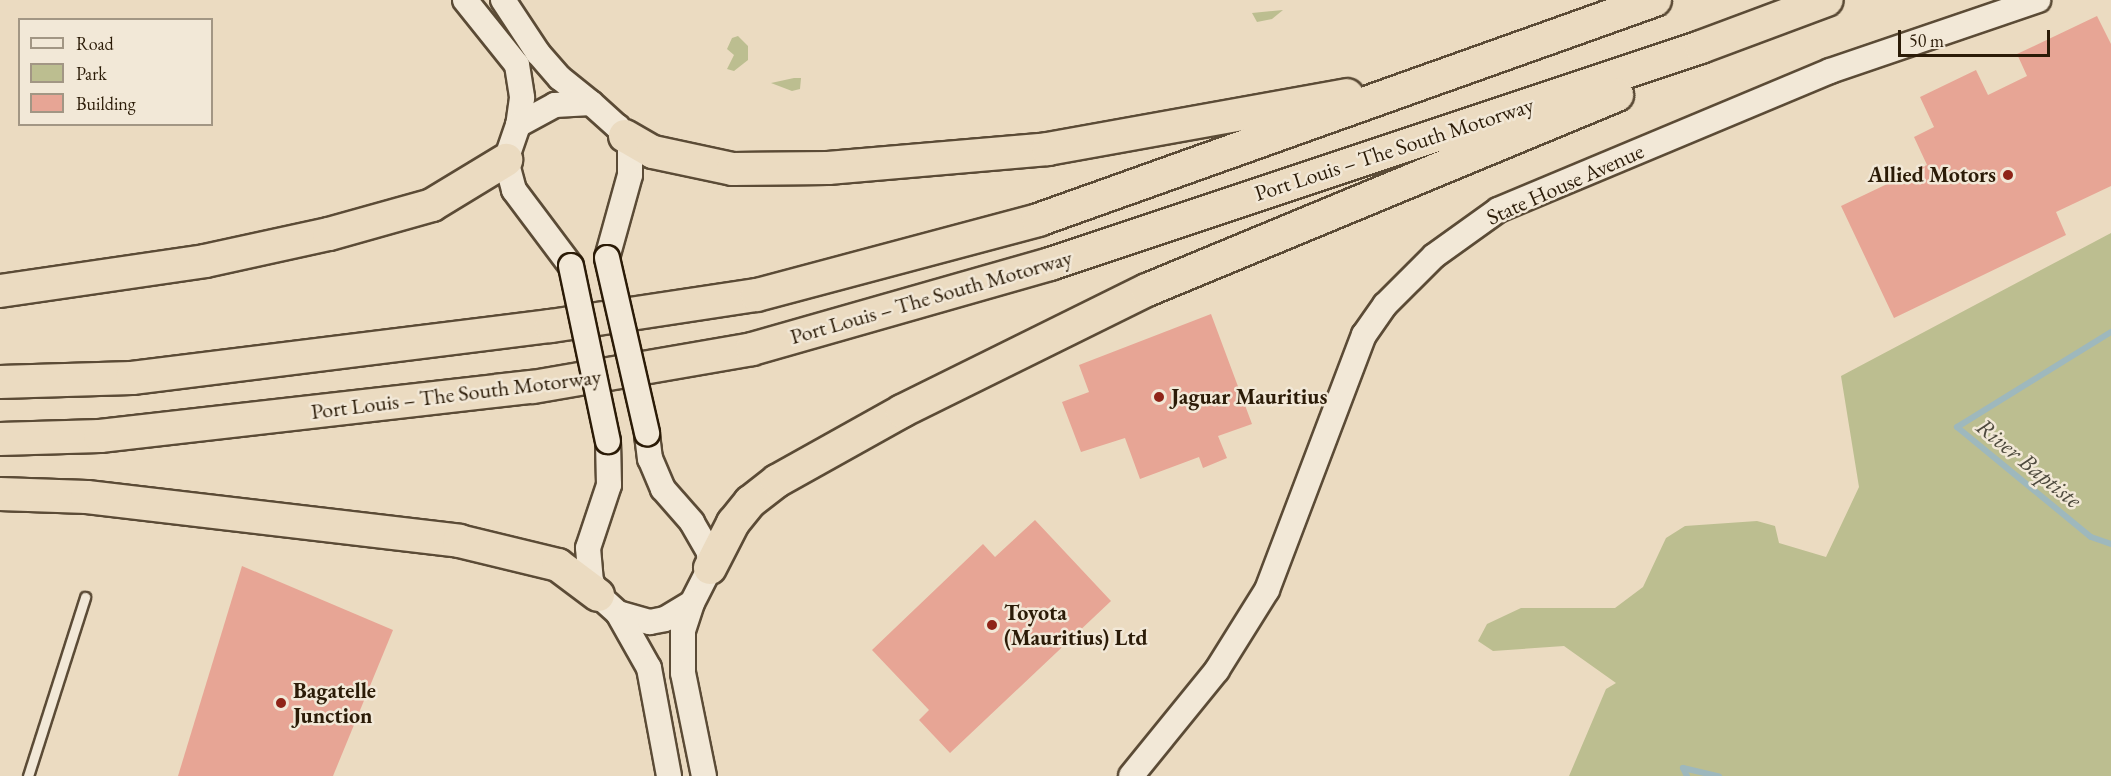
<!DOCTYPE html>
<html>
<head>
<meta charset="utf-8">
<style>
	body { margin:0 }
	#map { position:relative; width:2111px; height:776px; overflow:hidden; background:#ebdbc1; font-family:"EB Garamond",serif }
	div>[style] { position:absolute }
	.green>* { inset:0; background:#bcbe90 }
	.stream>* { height:6px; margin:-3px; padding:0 3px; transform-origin:3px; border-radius:3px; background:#9eb8bd }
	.building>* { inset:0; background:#e7a595 }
	.roads { filter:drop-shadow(2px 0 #5b4b36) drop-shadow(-2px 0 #5b4b36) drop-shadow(0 2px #5b4b36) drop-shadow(0 -2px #5b4b36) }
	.lane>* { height:9px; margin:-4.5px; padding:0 4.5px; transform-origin:4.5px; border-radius:4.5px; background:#f2e8d7 }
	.secondary>* { height:24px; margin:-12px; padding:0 12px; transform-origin:12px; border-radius:12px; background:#f2e8d7 }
	.highway>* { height:32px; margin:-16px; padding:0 16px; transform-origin:16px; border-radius:16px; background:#ebdbc1 }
	.bridges { filter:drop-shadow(2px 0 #2b1b07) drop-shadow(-2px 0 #2b1b07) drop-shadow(0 2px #2b1b07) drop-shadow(0 -2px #2b1b07) }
	.secondary-bridge>* { height:24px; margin:-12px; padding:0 12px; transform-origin:12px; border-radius:12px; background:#f2e8d7 }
	.dots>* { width:16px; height:16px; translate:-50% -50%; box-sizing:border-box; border:3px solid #f2e8d7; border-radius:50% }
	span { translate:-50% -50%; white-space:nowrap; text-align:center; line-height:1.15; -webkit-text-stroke:5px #f2e8d7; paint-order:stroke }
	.street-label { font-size:22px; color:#2b1b07 }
	.poi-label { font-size:22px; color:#2b1b07; font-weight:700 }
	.right { translate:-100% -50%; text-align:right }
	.left { translate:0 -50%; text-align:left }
	.water-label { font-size:24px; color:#4e4a3e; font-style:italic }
	.legend { position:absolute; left:18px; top:18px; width:195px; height:108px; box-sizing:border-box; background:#f2e8d7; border:2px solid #a29684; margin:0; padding:8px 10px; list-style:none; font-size:18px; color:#2b1b07 }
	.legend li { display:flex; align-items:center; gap:12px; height:30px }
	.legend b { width:30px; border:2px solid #a29684 }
	.scale { position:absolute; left:1898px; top:30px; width:152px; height:27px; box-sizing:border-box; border:3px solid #2b1b07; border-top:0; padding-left:8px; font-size:18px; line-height:21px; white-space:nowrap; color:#2b1b07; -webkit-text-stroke:4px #f2e8d7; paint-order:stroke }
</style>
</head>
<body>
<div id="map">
	<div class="green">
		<i style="clip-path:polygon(1283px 10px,1272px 19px,1257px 22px,1252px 13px)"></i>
		<i style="clip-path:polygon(738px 36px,748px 46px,748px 60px,734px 71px,727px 69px,734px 55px,727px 49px,732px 38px)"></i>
		<i style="clip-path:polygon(794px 78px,801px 78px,800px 89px,792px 91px,771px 83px)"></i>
		<i style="clip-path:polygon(2111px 233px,2111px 776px,1569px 776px,1606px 689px,1616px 683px,1564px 646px,1493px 651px,1478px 641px,1487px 624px,1521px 608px,1615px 608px,1643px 587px,1666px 538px,1685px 526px,1757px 521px,1775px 526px,1779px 543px,1826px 557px,1859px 487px,1841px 376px)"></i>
	</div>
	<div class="stream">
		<i style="left:2111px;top:332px;width:181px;rotate:148.3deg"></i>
		<i style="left:1957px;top:427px;width:173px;rotate:39.4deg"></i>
		<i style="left:2091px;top:537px;width:21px;rotate:19deg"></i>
		<i style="left:1687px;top:776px;width:9px;rotate:-117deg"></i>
		<i style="left:1683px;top:768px;width:37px;rotate:13deg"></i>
	</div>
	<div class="building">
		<i style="clip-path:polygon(2097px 16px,2111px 44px,2111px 186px,2056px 212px,2066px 235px,1894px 318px,1841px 206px,1927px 165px,1914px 137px,1934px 127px,1920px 97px,1976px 70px,1988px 95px,2027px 76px,2017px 54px)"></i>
		<i style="clip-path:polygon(1211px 314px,1252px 424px,1218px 436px,1227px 458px,1203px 468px,1199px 457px,1140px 479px,1125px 438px,1081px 452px,1062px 402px,1089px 392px,1079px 365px)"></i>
		<i style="clip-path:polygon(1035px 520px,1111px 601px,950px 753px,919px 720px,929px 710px,872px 650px,983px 544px,995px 557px)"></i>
		<i style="clip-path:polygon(242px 566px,393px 630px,333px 776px,178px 776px)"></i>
	</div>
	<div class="roads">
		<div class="lane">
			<i style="left:28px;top:776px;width:188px;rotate:-72.3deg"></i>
		</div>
		<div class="secondary">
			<i style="left:465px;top:0;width:83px;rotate:51.3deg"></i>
			<i style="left:517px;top:65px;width:33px;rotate:81deg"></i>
			<i style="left:522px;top:98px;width:27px;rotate:98deg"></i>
			<i style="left:503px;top:0;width:64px;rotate:56.6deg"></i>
			<i style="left:538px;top:53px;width:33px;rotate:49deg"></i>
			<i style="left:560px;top:78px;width:40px;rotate:39deg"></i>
			<i style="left:571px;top:266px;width:95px;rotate:-126.9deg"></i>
			<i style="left:514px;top:190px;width:31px;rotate:-105deg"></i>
			<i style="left:506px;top:160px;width:37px;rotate:-71deg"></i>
			<i style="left:518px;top:125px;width:42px;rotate:-28.4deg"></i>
			<i style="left:555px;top:105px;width:36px;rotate:-3deg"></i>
			<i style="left:591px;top:103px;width:36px;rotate:42deg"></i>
			<i style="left:618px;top:127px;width:23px;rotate:59deg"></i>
			<i style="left:630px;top:147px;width:28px;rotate:90deg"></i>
			<i style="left:630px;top:175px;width:86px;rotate:105.5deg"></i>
			<i style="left:608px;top:441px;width:44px;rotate:88.7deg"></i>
			<i style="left:609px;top:485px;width:66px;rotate:108.4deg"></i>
			<i style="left:588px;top:548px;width:33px;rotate:85deg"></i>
			<i style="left:591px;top:581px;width:16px;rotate:63deg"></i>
			<i style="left:598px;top:595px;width:27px;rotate:42deg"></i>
			<i style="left:618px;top:613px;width:33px;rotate:16deg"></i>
			<i style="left:650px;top:622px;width:15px;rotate:-11deg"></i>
			<i style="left:665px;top:619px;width:31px;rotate:-31deg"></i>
			<i style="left:692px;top:603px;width:39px;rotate:-63deg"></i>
			<i style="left:710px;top:568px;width:16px;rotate:-94deg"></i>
			<i style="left:709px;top:552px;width:34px;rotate:-120deg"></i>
			<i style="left:692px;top:522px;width:44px;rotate:-131.3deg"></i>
			<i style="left:663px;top:489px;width:33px;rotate:-113deg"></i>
			<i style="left:650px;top:459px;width:26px;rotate:-97deg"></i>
			<i style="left:692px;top:603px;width:29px;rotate:108deg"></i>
			<i style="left:683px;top:631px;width:42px;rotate:90deg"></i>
			<i style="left:683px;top:673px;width:105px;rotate:78.5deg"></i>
			<i style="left:618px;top:613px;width:63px;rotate:60.6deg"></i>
			<i style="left:649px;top:668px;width:110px;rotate:79.5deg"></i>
			<i style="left:1131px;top:776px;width:136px;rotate:-50.9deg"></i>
			<i style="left:1217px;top:670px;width:94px;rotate:-58deg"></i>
			<i style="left:1267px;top:590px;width:273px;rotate:-69.2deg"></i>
			<i style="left:1364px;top:335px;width:37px;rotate:-55deg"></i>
			<i style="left:1385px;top:305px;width:69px;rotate:-45deg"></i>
			<i style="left:1434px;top:256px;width:79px;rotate:-35.7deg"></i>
			<i style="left:1498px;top:210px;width:360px;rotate:-22.7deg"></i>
			<i style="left:1830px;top:71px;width:220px;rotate:-18.8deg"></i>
		</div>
		<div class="highway">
			<i style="left:625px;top:136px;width:32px;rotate:30deg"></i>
			<i style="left:653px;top:152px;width:82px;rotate:12deg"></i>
			<i style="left:733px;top:169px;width:95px;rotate:-0.6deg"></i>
			<i style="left:828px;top:168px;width:221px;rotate:-4.9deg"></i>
			<i style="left:1048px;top:149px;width:304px;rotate:-10.2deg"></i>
			<i style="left:0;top:291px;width:207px;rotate:-8.3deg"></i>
			<i style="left:205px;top:261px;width:127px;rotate:-12.3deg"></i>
			<i style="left:329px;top:234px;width:107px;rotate:-15.7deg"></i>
			<i style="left:432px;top:205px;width:87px;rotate:-31.3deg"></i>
			<i style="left:0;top:382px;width:132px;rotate:-1.7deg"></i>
			<i style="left:132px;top:378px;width:422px;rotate:-7.1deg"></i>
			<i style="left:551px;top:326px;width:208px;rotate:-8.6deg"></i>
			<i style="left:757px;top:295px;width:291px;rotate:-14.9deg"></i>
			<i style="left:1038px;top:220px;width:655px;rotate:-19.62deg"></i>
			<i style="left:0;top:439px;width:100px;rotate:-1.7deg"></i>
			<i style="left:100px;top:436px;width:436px;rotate:-6.5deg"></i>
			<i style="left:533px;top:387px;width:222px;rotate:-9.8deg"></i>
			<i style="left:752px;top:349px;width:310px;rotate:-15.9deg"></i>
			<i style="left:1050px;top:264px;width:686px;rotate:-18.43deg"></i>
			<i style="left:1701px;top:47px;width:134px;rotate:-20.5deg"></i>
			<i style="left:0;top:494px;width:87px;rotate:2deg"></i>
			<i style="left:87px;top:497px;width:375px;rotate:6.7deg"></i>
			<i style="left:459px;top:541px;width:102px;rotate:13.6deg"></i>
			<i style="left:558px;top:565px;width:50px;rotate:36.9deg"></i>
			<i style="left:710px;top:568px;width:51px;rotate:-62.9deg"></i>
			<i style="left:733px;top:523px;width:27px;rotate:-51deg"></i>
			<i style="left:750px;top:502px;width:34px;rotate:-38deg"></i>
			<i style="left:777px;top:481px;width:143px;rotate:-29.2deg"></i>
			<i style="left:902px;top:411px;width:273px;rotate:-26.3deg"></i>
			<i style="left:1147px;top:290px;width:509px;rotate:-22.53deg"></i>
		</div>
	</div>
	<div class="bridges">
		<div class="secondary-bridge">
			<i style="left:607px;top:258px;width:180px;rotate:77.1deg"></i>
			<i style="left:571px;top:266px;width:179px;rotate:78.1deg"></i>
		</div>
	</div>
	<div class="dots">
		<i style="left:2008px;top:175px;background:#8f2418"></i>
		<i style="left:1159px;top:397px;background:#8f2418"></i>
		<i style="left:992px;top:625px;background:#8f2418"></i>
		<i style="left:281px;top:703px;background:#8f2418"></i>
	</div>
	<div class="street-label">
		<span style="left:1394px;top:149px;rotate:-18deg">Port Louis – The South Motorway</span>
		<span style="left:1565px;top:184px;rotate:-24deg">State House Avenue</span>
		<span style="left:931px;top:297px;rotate:-16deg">Port Louis – The South Motorway</span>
		<span style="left:456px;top:394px;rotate:-7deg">Port Louis – The South Motorway</span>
	</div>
	<div class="poi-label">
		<span class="right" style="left:1996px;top:175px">Allied Motors</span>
		<span class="left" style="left:1171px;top:397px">Jaguar Mauritius</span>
		<span class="left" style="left:1004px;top:625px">Toyota<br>(Mauritius) Ltd</span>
		<span class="left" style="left:293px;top:703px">Bagatelle<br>Junction</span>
	</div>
	<div class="water-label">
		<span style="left:2029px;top:463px;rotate:39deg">River Baptiste</span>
	</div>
	<ul class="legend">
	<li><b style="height:8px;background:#f2e8d7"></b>Road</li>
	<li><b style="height:16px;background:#bcbe90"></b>Park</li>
	<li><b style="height:16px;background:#e7a595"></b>Building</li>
	</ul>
	<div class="scale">50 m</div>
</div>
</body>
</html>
